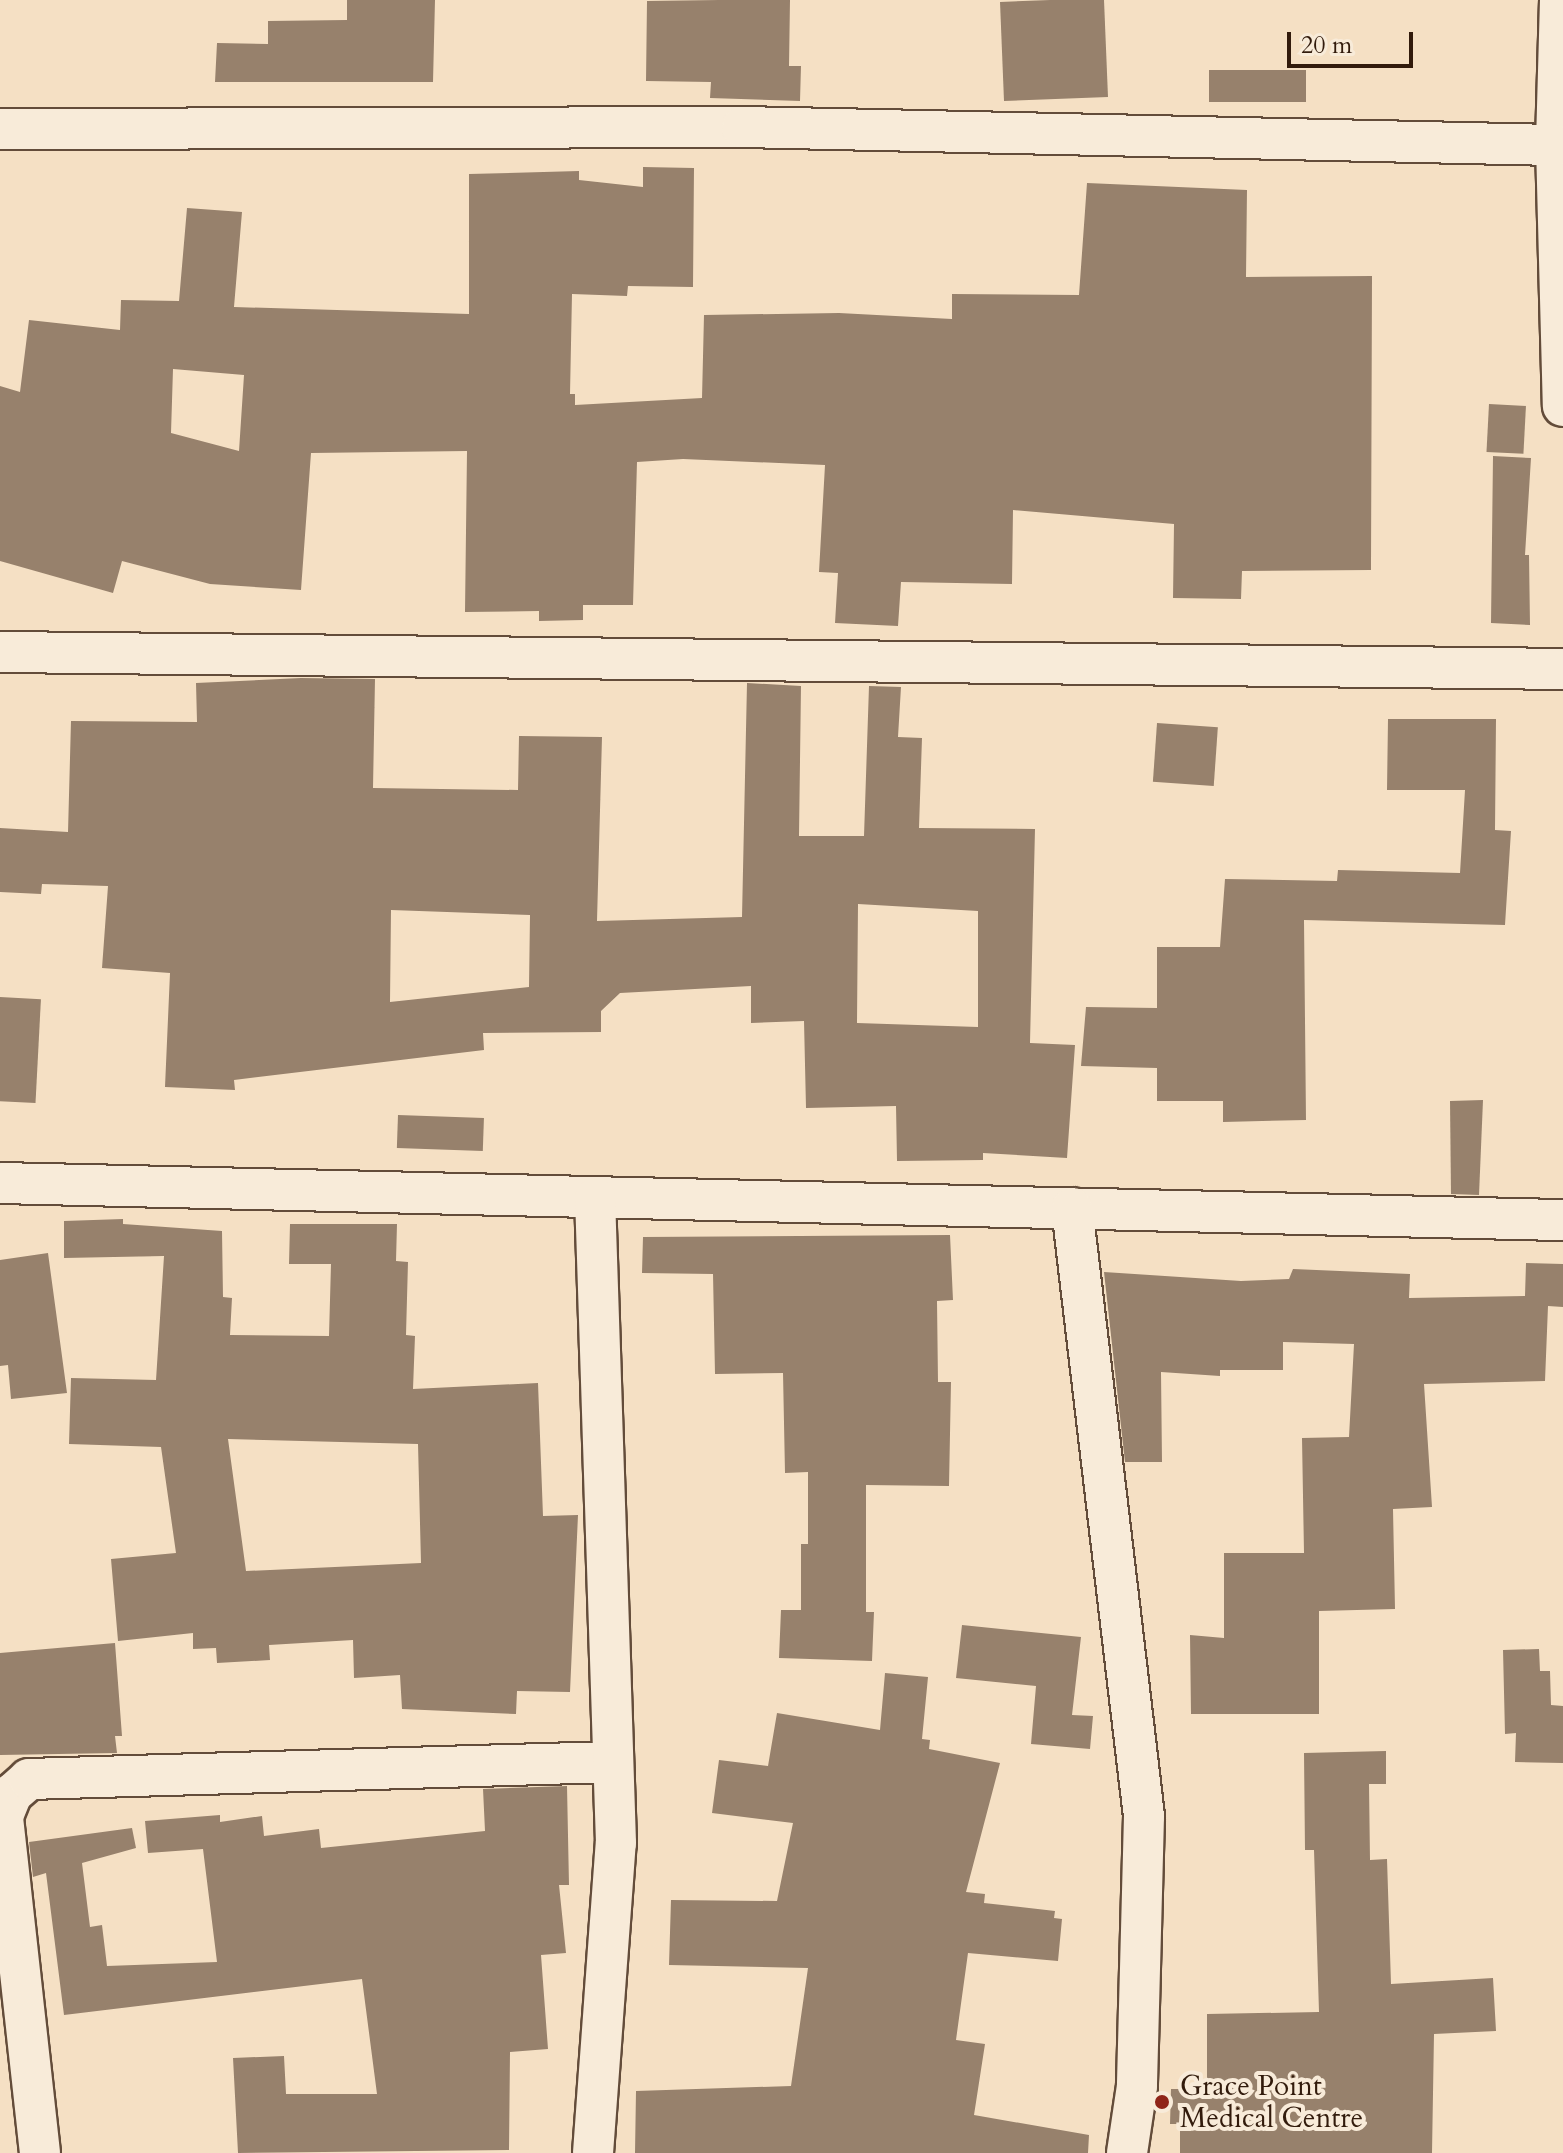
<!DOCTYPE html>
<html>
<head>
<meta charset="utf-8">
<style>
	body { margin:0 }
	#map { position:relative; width:1563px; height:2153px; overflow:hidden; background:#f5e0c4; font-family:Cardo,serif }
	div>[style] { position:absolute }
	.building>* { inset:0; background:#97816c; transform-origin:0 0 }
	.roads { filter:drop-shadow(2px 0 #634c3a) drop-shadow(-2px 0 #634c3a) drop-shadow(0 2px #634c3a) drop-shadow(0 -2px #634c3a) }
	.minor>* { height:40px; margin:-20px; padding:0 20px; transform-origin:20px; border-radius:20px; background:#f8ebd9 }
	.dots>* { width:22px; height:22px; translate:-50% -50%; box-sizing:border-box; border:4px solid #f8ebd9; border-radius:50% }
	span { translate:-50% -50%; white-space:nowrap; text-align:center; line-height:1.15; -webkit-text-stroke:8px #f8ebd9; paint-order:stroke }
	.poi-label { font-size:28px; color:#321b0c }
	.left { translate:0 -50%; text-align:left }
	.scale { position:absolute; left:1287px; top:32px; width:126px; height:36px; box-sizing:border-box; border:4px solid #321b0c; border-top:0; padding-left:10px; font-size:24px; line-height:28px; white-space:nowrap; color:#321b0c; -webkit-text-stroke:6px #f8ebd9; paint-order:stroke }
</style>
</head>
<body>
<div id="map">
	<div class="building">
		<i style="clip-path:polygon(347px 0,435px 0,433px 82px,215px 82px,217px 43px,268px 44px,268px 21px,347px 20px)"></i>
		<i style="clip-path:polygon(719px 0,790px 0,789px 66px,801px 66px,800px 101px,710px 98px,711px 82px,646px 81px,647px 1px)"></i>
		<i style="clip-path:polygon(1050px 0,1104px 0,1108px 97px,1004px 101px,1000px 2px)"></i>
		<i style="left:1209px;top:70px;width:97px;height:32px"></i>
		<i style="clip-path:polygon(evenodd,643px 167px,694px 168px,693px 287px,628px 286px,627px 296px,572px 294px,570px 394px,575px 394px,575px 405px,702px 398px,704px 315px,839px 313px,952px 319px,952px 294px,1079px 295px,1087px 183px,1247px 190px,1246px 277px,1372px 276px,1371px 570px,1242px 571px,1241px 599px,1173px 598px,1174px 524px,1013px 510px,1012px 584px,901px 582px,898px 626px,835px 623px,838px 573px,819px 572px,825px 465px,683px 459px,637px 462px,633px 605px,583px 605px,583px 620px,539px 621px,539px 611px,465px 612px,467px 451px,311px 453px,301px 590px,210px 584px,122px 561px,113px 593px,0 561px,0 386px,20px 392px,29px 320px,120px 330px,121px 300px,179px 301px,187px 208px,242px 212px,234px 307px,469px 314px,469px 174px,579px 171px,579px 180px,643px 187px,643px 167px,173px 369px,244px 375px,239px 451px,171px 433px,173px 369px)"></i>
		<i style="left:1489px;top:404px;width:37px;height:48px;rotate:3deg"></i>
		<i style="clip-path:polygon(1493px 456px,1531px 458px,1525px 555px,1529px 555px,1530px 625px,1491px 623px)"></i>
		<i style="clip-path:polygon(evenodd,301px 678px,375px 679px,373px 788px,518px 790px,519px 736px,602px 737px,597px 921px,742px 917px,747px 683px,801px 686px,799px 836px,864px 836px,869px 686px,901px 687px,898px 737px,922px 738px,919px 828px,1035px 829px,1030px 1043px,1075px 1045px,1067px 1158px,983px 1153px,983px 1160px,897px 1161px,896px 1106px,806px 1108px,804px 1021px,751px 1023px,751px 986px,620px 993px,601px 1011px,601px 1032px,483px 1033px,484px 1050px,234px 1080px,235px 1090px,165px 1087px,170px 973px,102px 968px,108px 886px,42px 884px,41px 894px,0 892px,0 828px,68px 832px,71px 721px,197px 722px,196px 683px,301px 678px,858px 904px,978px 911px,978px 1027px,857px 1023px,858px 904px,301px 678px,391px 910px,530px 915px,529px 987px,390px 1002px,391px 910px)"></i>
		<i style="clip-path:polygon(1388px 719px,1496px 719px,1495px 830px,1511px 831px,1505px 925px,1304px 920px,1306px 1120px,1223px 1122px,1223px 1101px,1157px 1101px,1157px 1068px,1081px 1066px,1086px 1007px,1157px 1008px,1157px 947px,1220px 947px,1225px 879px,1337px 881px,1338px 870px,1460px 873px,1465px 790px,1387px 790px)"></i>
		<i style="left:1157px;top:723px;width:61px;height:59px;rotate:4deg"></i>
		<i style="left:0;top:997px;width:41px;height:104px;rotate:3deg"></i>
		<i style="clip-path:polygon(1483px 1100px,1479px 1195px,1451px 1194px,1450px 1101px)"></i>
		<i style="left:398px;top:1115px;width:86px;height:33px;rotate:2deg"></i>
		<i style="clip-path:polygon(evenodd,123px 1219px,123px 1224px,222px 1231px,223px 1297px,232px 1298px,230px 1335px,329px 1336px,331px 1264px,289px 1264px,290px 1224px,397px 1224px,396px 1261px,408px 1262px,406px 1335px,415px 1336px,413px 1389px,538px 1383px,543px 1516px,578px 1515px,570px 1692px,517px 1691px,516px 1714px,402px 1709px,400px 1675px,354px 1678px,353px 1640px,269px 1645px,270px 1660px,217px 1663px,216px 1648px,193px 1649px,193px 1633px,118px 1641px,111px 1559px,176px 1553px,161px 1447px,69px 1444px,71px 1378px,156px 1380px,164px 1256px,64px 1258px,64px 1221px,123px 1219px,228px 1439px,418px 1444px,421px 1563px,246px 1571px,228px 1439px)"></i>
		<i style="clip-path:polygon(950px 1235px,953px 1300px,937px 1301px,938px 1382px,951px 1382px,949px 1486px,866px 1485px,866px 1612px,874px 1612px,872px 1661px,779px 1658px,781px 1610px,801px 1610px,801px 1544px,808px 1544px,808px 1472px,785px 1473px,783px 1373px,715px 1374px,713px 1274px,642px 1273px,643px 1237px)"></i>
		<i style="clip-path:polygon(48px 1253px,67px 1393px,11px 1399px,8px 1365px,0 1366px,0 1260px)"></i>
		<i style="clip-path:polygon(1526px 1263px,1563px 1264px,1563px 1307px,1548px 1306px,1545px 1381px,1424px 1384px,1432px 1507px,1393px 1509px,1395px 1609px,1319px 1611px,1319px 1714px,1191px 1714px,1190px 1635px,1224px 1638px,1224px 1553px,1304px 1553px,1302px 1438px,1349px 1437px,1354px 1344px,1283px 1342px,1283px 1370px,1220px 1370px,1220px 1376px,1161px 1372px,1162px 1462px,1125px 1462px,1104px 1272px,1241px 1281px,1289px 1279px,1293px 1269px,1410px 1274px,1409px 1298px,1525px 1296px)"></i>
		<i style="clip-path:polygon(962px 1625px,1081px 1637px,1072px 1715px,1093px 1716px,1090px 1749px,1031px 1744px,1036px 1686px,956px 1678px)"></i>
		<i style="clip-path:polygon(115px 1643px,122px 1736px,115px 1736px,117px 1753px,0 1755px,0 1653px)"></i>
		<i style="clip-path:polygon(1539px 1649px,1540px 1671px,1550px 1671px,1551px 1705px,1563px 1706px,1563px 1763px,1515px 1762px,1516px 1733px,1505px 1734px,1503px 1650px)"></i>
		<i style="clip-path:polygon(885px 1673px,928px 1677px,922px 1739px,930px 1740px,929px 1749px,1000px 1763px,966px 1892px,985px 1894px,984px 1903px,1055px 1911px,1054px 1918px,1062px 1919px,1058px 1961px,968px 1953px,956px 2040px,985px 2044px,974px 2115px,1089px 2135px,1088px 2153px,635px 2153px,636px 2091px,791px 2086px,808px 1968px,669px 1965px,671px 1900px,777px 1901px,793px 1823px,712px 1813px,719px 1760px,768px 1766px,777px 1713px,880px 1730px)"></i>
		<i style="clip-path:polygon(1386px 1751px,1386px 1784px,1369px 1784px,1370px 1860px,1387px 1859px,1391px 1984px,1493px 1978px,1496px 2031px,1434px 2034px,1432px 2153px,1180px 2153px,1180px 2124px,1170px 2124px,1171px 2089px,1207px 2089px,1207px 2014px,1319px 2012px,1314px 1850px,1305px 1850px,1304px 1753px)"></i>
		<i style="clip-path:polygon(567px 1786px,569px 1885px,559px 1885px,566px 1953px,541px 1955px,548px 2049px,510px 2052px,509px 2150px,238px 2153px,233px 2058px,284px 2056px,286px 2094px,377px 2094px,362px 1979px,64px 2015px,46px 1873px,33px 1877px,29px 1842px,132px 1828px,136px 1848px,82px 1863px,90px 1927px,102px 1925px,107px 1966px,217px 1962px,203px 1849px,148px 1853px,145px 1821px,220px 1815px,220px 1822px,262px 1816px,264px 1836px,319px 1829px,321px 1848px,485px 1831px,483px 1789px)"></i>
	</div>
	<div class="roads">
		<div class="minor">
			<i style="left:1560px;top:0;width:145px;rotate:91.6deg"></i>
			<i style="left:1556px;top:145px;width:261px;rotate:88.5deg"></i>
			<i style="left:0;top:129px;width:742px;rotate:-0.15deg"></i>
			<i style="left:742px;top:127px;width:814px;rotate:1.27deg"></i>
			<i style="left:0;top:652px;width:1563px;rotate:0.62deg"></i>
			<i style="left:0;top:1183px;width:1563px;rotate:1.36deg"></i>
			<i style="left:1072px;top:1208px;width:612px;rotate:83.25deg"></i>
			<i style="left:1144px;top:1816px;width:270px;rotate:91.5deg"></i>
			<i style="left:1137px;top:2086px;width:68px;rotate:98.5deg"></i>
			<i style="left:40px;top:2153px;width:339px;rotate:-96.3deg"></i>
			<i style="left:3px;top:1816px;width:24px;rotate:-68deg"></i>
			<i style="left:12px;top:1794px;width:23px;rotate:-41deg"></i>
			<i style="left:29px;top:1779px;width:584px;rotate:-1.67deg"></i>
			<i style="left:593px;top:2153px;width:311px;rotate:-85.8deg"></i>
			<i style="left:616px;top:1843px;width:645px;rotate:-91.86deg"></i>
		</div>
	</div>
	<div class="dots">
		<i style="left:1162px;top:2102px;background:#8f2418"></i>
	</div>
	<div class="poi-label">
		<span class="left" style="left:1180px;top:2102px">Grace Point<br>Medical Centre</span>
	</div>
	<div class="scale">20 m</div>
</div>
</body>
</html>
